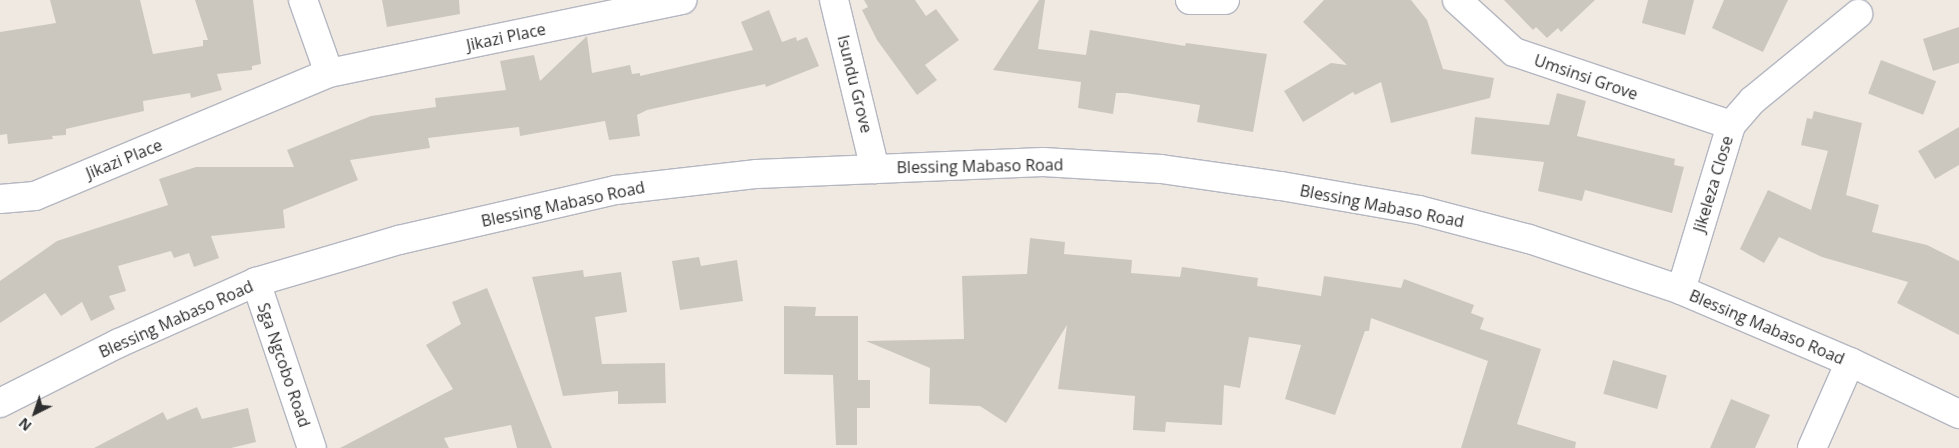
<!DOCTYPE html>
<html>
<head>
<meta charset="utf-8">
<style>
	body { margin:0 }
	#map { position:relative; width:1959px; height:448px; overflow:hidden; background:#efe9e1; font-family:"Open Sans",sans-serif }
	div>[style] { position:absolute }
	.building>* { inset:0; background:#cbc7bf; transform-origin:0 0 }
	.roads { filter:drop-shadow(1px 0 #b4b7c1) drop-shadow(-1px 0 #b4b7c1) drop-shadow(0 1px #b4b7c1) drop-shadow(0 -1px #b4b7c1) }
	.minor>* { height:28px; margin:-14px; padding:0 14px; transform-origin:14px; border-radius:14px; background:#fff }
	span { translate:-50% -50%; white-space:nowrap; text-align:center; line-height:1.15; -webkit-text-stroke:4.5px #fff; paint-order:stroke }
	.street-label { font-size:16px; color:#2e2e2e }
	.north { position:absolute; left:10px; top:388px; width:50px; height:50px; -webkit-text-stroke:4px #fff; paint-order:stroke; rotate:221deg; font-size:14px; font-weight:700; line-height:20px; text-align:center; color:#2e2e2e }
	.north::after { content:''; display:block; margin:auto; width:18px; height:22px; background:#2e2e2e; clip-path:polygon(50% 0,100% 100%,50% 72%,0 100%) }
</style>
</head>
<body>
<div id="map">
	<div class="building">
		<i style="clip-path:polygon(50px 0,140px 0,153px 54px,203px 46px,203px 40px,208px 40px,195px 0,253px 0,261px 64px,252px 66px,252px 70px,217px 74px,222px 90px,191px 98px,190px 93px,143px 101px,144px 111px,66px 129px,66px 135px,52px 136px,53px 139px,8px 144px,7px 134px,0 135px,0 32px,56px 23px)"></i>
		<i style="clip-path:polygon(382px 0,459px 0,460px 14px,387px 27px)"></i>
		<i style="clip-path:polygon(864px 0,915px 0,926px 16px,936px 9px,959px 40px,925px 65px,937px 80px,917px 95px,877px 40px,862px 10px,868px 7px)"></i>
		<i style="clip-path:polygon(1039px 0,1045px 0,1038px 49px,1086px 55px,1090px 30px,1185px 46px,1186px 43px,1267px 54px,1253px 132px,1197px 122px,1200px 105px,1126px 93px,1116px 93px,1113px 114px,1078px 108px,1081px 82px,993px 70px)"></i>
		<i style="clip-path:polygon(1324px 0,1411px 0,1427px 20px,1443px 69px,1494px 78px,1490px 98px,1391px 123px,1381px 82px,1355px 95px,1353px 92px,1303px 122px,1284px 91px,1331px 63px,1347px 65px,1303px 22px)"></i>
		<i style="clip-path:polygon(1504px 0,1595px 0,1561px 32px,1558px 28px,1547px 38px,1536px 27px,1533px 30px)"></i>
		<i style="clip-path:polygon(1648px 0,1694px 0,1685px 35px,1642px 23px)"></i>
		<i style="clip-path:polygon(1724px 0,1788px 0,1763px 52px,1712px 28px)"></i>
		<i style="clip-path:polygon(769px 10px,782px 42px,796px 37px,797px 41px,807px 37px,819px 66px,766px 87px,765px 84px,647px 110px,637px 115px,640px 136px,609px 140px,605px 121px,520px 136px,519px 127px,428px 138px,430px 148px,350px 160px,358px 180px,283px 210px,285px 228px,211px 236px,219px 258px,194px 267px,189px 253px,174px 258px,171px 251px,118px 266px,126px 291px,109px 296px,115px 309px,91px 321px,82px 302px,61px 316px,45px 293px,0 323px,0 281px,57px 241px,168px 205px,159px 179px,196px 167px,294px 167px,287px 150px,371px 116px,436px 107px,435px 98px,506px 90px,500px 61px,534px 55px,540px 81px,587px 36px,592px 73px,630px 65px,632px 74px,640px 73px,640px 76px,753px 50px,741px 22px)"></i>
		<i style="clip-path:polygon(1959px 27px,1959px 63px,1933px 71px,1923px 39px)"></i>
		<i style="left:1881px;top:60px;width:59px;height:36px;rotate:21deg"></i>
		<i style="clip-path:polygon(1557px 93px,1586px 101px,1577px 136px,1675px 159px,1674px 165px,1684px 167px,1672px 213px,1585px 190px,1582px 201px,1538px 191px,1544px 162px,1471px 154px,1475px 117px,1549px 125px)"></i>
		<i style="clip-path:polygon(1814px 111px,1862px 123px,1846px 195px,1879px 205px,1872px 232px,1927px 245px,1959px 261px,1959px 335px,1897px 303px,1908px 282px,1822px 257px,1779px 237px,1764px 263px,1740px 249px,1768px 190px,1811px 210px,1828px 151px,1801px 145px,1807px 118px,1812px 119px)"></i>
		<i style="clip-path:polygon(1959px 127px,1959px 165px,1935px 179px,1918px 151px)"></i>
		<i style="clip-path:polygon(1030px 238px,1065px 242px,1064px 254px,1132px 260px,1131px 273px,1180px 277px,1182px 267px,1258px 278px,1257px 286px,1321px 296px,1324px 276px,1401px 288px,1404px 279px,1474px 305px,1471px 313px,1484px 318px,1480px 329px,1541px 349px,1517px 424px,1576px 442px,1575px 448px,1461px 448px,1488px 361px,1371px 318px,1369px 331px,1365px 331px,1335px 415px,1285px 399px,1301px 345px,1249px 337px,1240px 388px,1224px 385px,1222px 425px,1166px 422px,1165px 432px,1133px 430px,1135px 396px,1058px 389px,1067px 325px,1006px 423px,980px 406px,929px 404px,930px 368px,866px 341px,964px 339px,962px 276px,1027px 274px)"></i>
		<i style="clip-path:polygon(699px 257px,701px 266px,737px 260px,743px 301px,680px 310px,672px 261px)"></i>
		<i style="clip-path:polygon(583px 270px,584px 277px,621px 272px,627px 312px,595px 317px,602px 364px,665px 363px,666px 403px,618px 404px,618px 391px,563px 396px,532px 277px)"></i>
		<i style="clip-path:polygon(487px 288px,552px 448px,517px 448px,511px 425px,444px 438px,449px 448px,340px 448px,453px 389px,426px 345px,461px 324px,452px 302px)"></i>
		<i style="clip-path:polygon(784px 306px,816px 307px,815px 316px,858px 316px,858px 380px,870px 380px,870px 408px,857px 408px,857px 445px,836px 445px,833px 375px,784px 374px)"></i>
		<i style="left:1613px;top:360px;width:56px;height:35px;rotate:16deg"></i>
		<i style="clip-path:polygon(1731px 399px,1770px 415px,1755px 448px,1710px 448px)"></i>
		<i style="clip-path:polygon(197px 407px,202px 419px,248px 408px,256px 442px,231px 448px,94px 448px,163px 412px,167px 420px)"></i>
	</div>
	<div class="roads">
		<div class="minor">
			<i style="left:303px;top:0;width:77px;rotate:70.4deg"></i>
			<i style="left:834px;top:0;width:174px;rotate:76.4deg"></i>
			<i style="left:1190px;top:0;width:35px"></i>
			<i style="left:1457px;top:0;width:77px;rotate:42.4deg"></i>
			<i style="left:1514px;top:52px;width:229px;rotate:18.6deg"></i>
			<i style="left:0;top:199px;width:35px;rotate:-5deg"></i>
			<i style="left:35px;top:196px;width:319px;rotate:-22.7deg"></i>
			<i style="left:329px;top:73px;width:361px;rotate:-11.7deg"></i>
			<i style="left:256px;top:282px;width:175px;rotate:71.4deg"></i>
			<i style="left:1681px;top:290px;width:172px;rotate:-73.1deg"></i>
			<i style="left:1731px;top:125px;width:33px;rotate:-49deg"></i>
			<i style="left:1753px;top:100px;width:136px;rotate:-39.3deg"></i>
			<i style="left:0;top:403px;width:133px;rotate:-26.8deg"></i>
			<i style="left:119px;top:343px;width:150px;rotate:-24deg"></i>
			<i style="left:256px;top:282px;width:149px;rotate:-16.4deg"></i>
			<i style="left:399px;top:240px;width:223px;rotate:-13deg"></i>
			<i style="left:616px;top:190px;width:142px;rotate:-6.5deg"></i>
			<i style="left:757px;top:174px;width:286px;rotate:-2.4deg"></i>
			<i style="left:1043px;top:162px;width:118px;rotate:3.4deg"></i>
			<i style="left:1161px;top:169px;width:121px;rotate:8.1deg"></i>
			<i style="left:1281px;top:186px;width:140px;rotate:9.9deg"></i>
			<i style="left:1419px;top:210px;width:114px;rotate:14.8deg"></i>
			<i style="left:1529px;top:239px;width:160px;rotate:18.5deg"></i>
			<i style="left:1681px;top:290px;width:184px;rotate:23.1deg"></i>
			<i style="left:1850px;top:362px;width:121px;rotate:25.5deg"></i>
			<i style="left:1812px;top:448px;width:94px;rotate:-66.2deg"></i>
		</div>
	</div>
	<div class="street-label">
		<span style="left:506px;top:37px;rotate:-12deg">Jikazi Place</span>
		<span style="left:1586px;top:77px;rotate:19deg">Umsinsi Grove</span>
		<span style="left:855px;top:84px;rotate:76deg">Isundu Grove</span>
		<span style="left:124px;top:159px;rotate:-22deg">Jikazi Place</span>
		<span style="left:980px;top:166px;rotate:-1deg">Blessing Mabaso Road</span>
		<span style="left:1713px;top:184px;rotate:-73deg">Jikeleza Close</span>
		<span style="left:563px;top:204px;rotate:-12deg">Blessing Mabaso Road</span>
		<span style="left:1382px;top:206px;rotate:11deg">Blessing Mabaso Road</span>
		<span style="left:176px;top:319px;rotate:-24deg">Blessing Mabaso Road</span>
		<span style="left:1767px;top:327px;rotate:23deg">Blessing Mabaso Road</span>
		<span style="left:284px;top:365px;rotate:71deg">Sga Ngcobo Road</span>
	</div>
	<div class="north">N</div>
</div>
</body>
</html>
